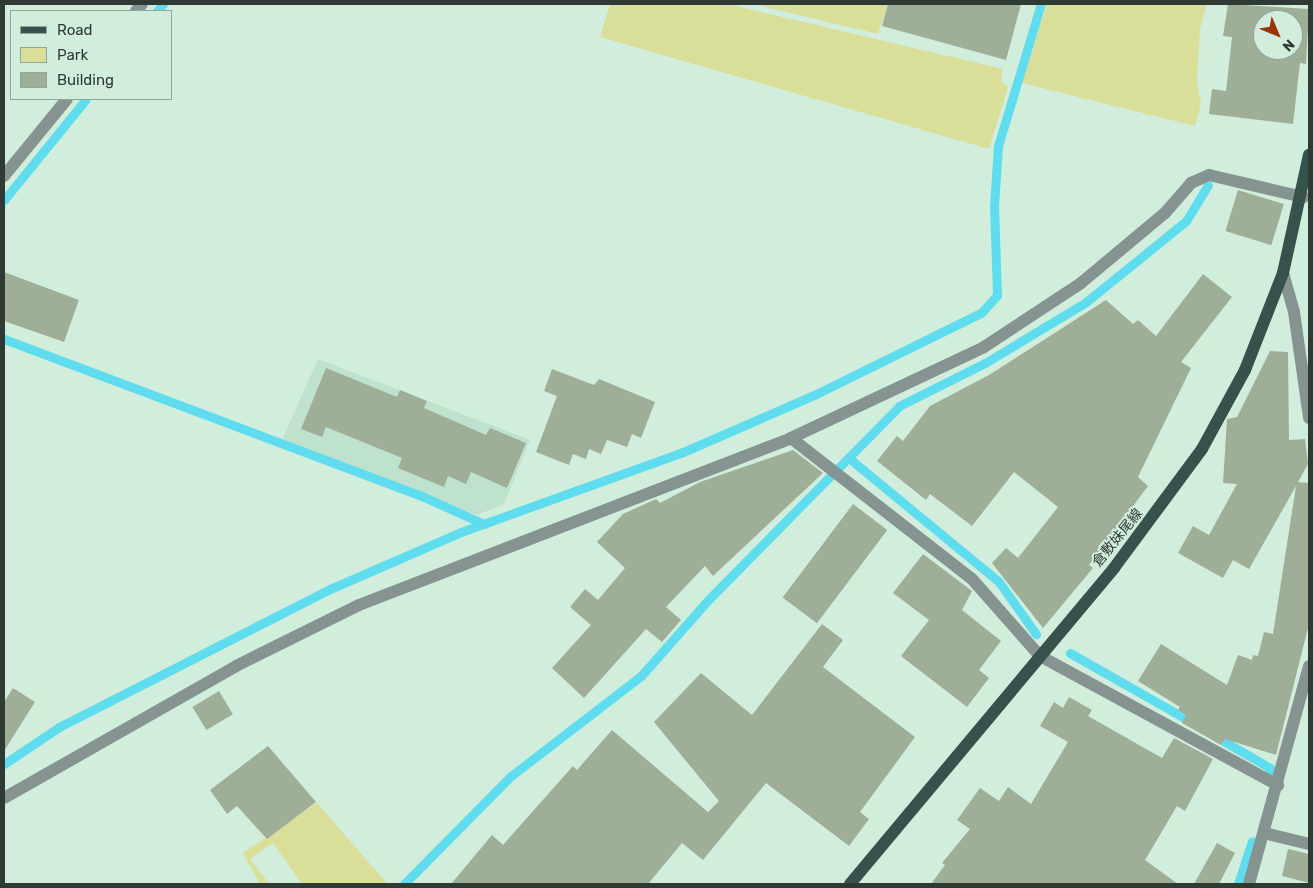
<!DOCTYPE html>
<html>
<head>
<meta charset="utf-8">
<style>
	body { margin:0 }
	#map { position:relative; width:1313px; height:888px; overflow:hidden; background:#d1eedd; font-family:Rubik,"Noto Sans JP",sans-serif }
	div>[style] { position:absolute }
	.built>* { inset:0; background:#bfe2cf }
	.green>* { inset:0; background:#d9de98 }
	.stream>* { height:9px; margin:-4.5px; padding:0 4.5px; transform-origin:4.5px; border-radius:4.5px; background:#60dcef }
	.building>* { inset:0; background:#9eae97; transform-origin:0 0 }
	.minor>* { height:12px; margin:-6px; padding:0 6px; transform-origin:6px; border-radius:6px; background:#859491 }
	.major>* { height:12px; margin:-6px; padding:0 6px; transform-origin:6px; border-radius:6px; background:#37514d }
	span { translate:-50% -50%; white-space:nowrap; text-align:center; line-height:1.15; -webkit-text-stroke:4px #d1eedd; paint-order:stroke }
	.street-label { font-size:14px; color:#2f3a34 }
	.frame { position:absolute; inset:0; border:5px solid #2f3a34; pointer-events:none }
	.legend { position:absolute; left:10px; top:10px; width:162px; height:90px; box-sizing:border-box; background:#d1eedd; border:1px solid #90a699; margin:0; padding:6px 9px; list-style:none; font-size:15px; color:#2f3a34 }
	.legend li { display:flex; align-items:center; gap:10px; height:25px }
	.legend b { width:25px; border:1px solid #90a699 }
	.north { position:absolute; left:1253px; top:10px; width:50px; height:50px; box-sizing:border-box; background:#d1eedd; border:1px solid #90a699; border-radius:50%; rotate:135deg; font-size:14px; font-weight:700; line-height:20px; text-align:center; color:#2f3a34 }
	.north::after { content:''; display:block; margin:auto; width:18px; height:22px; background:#9a3509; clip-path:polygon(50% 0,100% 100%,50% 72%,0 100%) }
</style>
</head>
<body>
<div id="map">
	<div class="built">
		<i style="clip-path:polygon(318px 359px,530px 440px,504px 504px,477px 515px,282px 440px)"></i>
	</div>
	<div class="green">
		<i style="clip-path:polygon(610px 4px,727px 4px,1003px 69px,1001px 81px,1008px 87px,989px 149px,600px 37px)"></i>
		<i style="clip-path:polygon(753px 4px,888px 4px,878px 34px)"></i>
		<i style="clip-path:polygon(1047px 4px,1207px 4px,1200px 29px,1197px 81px,1201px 104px,1195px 126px,1022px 83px)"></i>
		<i style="clip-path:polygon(317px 803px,386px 882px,384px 884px,302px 884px,273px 843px,250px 859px,269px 884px,260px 884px,243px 853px)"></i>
	</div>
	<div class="stream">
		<i style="left:157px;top:11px;width:9px;rotate:-49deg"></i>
		<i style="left:4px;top:200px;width:130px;rotate:-50.9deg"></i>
		<i style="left:4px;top:339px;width:449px;rotate:20.6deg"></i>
		<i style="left:424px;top:497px;width:66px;rotate:24.2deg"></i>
		<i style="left:850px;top:459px;width:193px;rotate:39.5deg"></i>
		<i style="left:999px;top:582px;width:64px;rotate:54.6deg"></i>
		<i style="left:1070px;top:653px;width:142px;rotate:29.6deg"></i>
		<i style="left:1215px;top:736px;width:64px;rotate:30.2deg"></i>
		<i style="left:1270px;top:768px;width:6px;rotate:108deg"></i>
		<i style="left:4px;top:764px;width:66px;rotate:-33.9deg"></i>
		<i style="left:59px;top:727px;width:304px;rotate:-27deg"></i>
		<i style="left:330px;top:589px;width:143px;rotate:-23.5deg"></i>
		<i style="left:461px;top:532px;width:236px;rotate:-19.8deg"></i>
		<i style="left:683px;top:452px;width:143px;rotate:-23.5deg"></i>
		<i style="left:814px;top:395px;width:186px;rotate:-26.2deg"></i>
		<i style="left:981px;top:313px;width:24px;rotate:-48deg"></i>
		<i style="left:997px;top:295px;width:89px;rotate:-91.9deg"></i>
		<i style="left:994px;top:206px;width:60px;rotate:-86.2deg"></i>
		<i style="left:998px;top:146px;width:148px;rotate:-73.2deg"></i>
		<i style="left:404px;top:884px;width:152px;rotate:-45.3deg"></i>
		<i style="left:511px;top:776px;width:164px;rotate:-37.6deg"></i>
		<i style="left:641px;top:676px;width:101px;rotate:-48.6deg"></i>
		<i style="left:708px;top:600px;width:272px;rotate:-45.4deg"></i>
		<i style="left:899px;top:406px;width:96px;rotate:-26.6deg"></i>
		<i style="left:985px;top:363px;width:118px;rotate:-31.1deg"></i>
		<i style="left:1086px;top:302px;width:129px;rotate:-39deg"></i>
		<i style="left:1186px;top:221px;width:42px;rotate:-58.6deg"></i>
		<i style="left:1238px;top:884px;width:45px;rotate:-72deg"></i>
	</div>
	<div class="building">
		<i style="clip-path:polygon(888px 4px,1021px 4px,1006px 60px,882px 26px)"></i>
		<i style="clip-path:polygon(evenodd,1228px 4px,1309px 9px,1306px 64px,1300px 63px,1293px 124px,1209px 114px,1212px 89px,1226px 91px,1232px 37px,1223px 36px,1228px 4px,1263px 20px,1293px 20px,1293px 50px,1263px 50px,1263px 20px)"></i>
		<i style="left:1238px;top:190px;width:48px;height:43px;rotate:17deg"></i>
		<i style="clip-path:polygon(4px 272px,79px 300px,64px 342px,4px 321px)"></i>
		<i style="clip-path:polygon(1203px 274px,1232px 297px,1181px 362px,1191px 368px,1138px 477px,1148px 486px,1089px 565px,1093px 568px,1043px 628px,992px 563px,1006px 548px,1018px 558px,1058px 507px,1014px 472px,972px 526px,930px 494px,926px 500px,877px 461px,897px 436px,903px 441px,930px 406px,989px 375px,1106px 300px,1133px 324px,1138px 320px,1156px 336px)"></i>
		<i style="clip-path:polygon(1270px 351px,1288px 352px,1289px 440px,1305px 439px,1308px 464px,1298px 482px,1309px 483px,1309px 624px,1276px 755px,1225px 739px,1221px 745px,1182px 723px,1186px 715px,1178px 710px,1180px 707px,1138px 681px,1161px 644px,1227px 685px,1238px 655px,1252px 660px,1253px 655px,1258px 656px,1264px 632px,1273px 634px,1296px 486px,1249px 569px,1233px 560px,1223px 578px,1178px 553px,1193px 526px,1209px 535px,1237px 484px,1223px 483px,1227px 419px,1237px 417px)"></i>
		<i style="clip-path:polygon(326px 368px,397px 397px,400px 390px,427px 401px,424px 408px,486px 435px,490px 428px,526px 443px,507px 488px,471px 472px,466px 484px,448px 476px,444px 487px,398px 468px,402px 458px,326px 427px,322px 437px,301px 429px)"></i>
		<i style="clip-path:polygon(552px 369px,594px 385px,599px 379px,655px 402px,641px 438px,632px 434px,627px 447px,607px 440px,601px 454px,589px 449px,586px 459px,573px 454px,569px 465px,536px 452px,557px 396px,544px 391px)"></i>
		<i style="clip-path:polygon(793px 450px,823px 473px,713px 576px,705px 566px,666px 607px,681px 620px,662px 642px,646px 629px,584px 698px,552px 668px,591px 625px,570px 607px,585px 589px,598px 600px,625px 568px,597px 542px,623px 514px,656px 499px,660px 503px,700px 482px)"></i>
		<i style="left:853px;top:504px;width:43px;height:117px;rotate:37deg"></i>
		<i style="clip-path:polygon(923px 554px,972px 591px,962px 610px,1001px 641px,979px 670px,989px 678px,967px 707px,901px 656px,929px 620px,893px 593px)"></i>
		<i style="clip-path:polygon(822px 624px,843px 640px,823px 667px,915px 737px,860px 812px,869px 819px,849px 846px,766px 783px,703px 860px,682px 843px,648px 884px,451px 884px,492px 835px,503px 845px,573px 766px,577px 770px,612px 730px,708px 812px,719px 801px,654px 722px,701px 673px,752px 715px)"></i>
		<i style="clip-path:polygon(13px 688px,35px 702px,4px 751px,4px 702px)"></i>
		<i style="left:219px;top:691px;width:27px;height:31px;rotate:59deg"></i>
		<i style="clip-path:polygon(1069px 697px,1092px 710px,1088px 716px,1162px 758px,1174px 738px,1213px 759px,1185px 811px,1177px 806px,1145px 860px,1178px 884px,931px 884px,945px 865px,942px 863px,970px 829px,957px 820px,980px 788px,999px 801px,1008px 787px,1031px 804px,1068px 742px,1040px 726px,1054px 702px,1063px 708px)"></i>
		<i style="clip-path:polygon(268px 746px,316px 802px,267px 839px,237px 806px,227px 814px,210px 790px)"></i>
		<i style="clip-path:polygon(1217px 843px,1235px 853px,1219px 884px,1194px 884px)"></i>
		<i style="clip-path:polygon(1288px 849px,1309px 854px,1309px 883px,1282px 876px)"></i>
	</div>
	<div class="minor">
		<i style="left:136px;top:11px;width:9px;rotate:-49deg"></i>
		<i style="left:4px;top:176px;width:99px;rotate:-50.7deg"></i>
		<i style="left:1283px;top:273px;width:41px;rotate:74.2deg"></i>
		<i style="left:1294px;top:312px;width:107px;rotate:81.9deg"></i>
		<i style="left:791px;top:438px;width:229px;rotate:37.9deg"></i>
		<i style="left:972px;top:579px;width:103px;rotate:48.6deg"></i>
		<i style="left:1040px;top:656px;width:271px;rotate:28.5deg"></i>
		<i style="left:4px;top:798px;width:267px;rotate:-29.6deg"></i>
		<i style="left:236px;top:666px;width:137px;rotate:-26.4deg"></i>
		<i style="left:359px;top:605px;width:463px;rotate:-21.1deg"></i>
		<i style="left:791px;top:438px;width:213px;rotate:-25.2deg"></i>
		<i style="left:984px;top:347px;width:116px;rotate:-33.4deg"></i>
		<i style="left:1081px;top:283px;width:109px;rotate:-39.8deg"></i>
		<i style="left:1165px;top:213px;width:40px;rotate:-49deg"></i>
		<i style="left:1191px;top:183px;width:20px;rotate:-24deg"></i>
		<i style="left:1209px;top:175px;width:97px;rotate:13.2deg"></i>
		<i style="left:1264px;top:833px;width:46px;rotate:13.7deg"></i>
		<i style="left:1249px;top:884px;width:226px;rotate:-74.6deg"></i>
	</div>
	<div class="major">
		<i style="left:850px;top:884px;width:412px;rotate:-50.1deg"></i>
		<i style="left:1114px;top:568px;width:148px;rotate:-53.5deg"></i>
		<i style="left:1202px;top:449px;width:90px;rotate:-61.4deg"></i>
		<i style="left:1245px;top:370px;width:104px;rotate:-68.6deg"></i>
		<i style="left:1283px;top:273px;width:121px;rotate:-77.6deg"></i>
	</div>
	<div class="street-label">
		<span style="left:1118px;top:538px;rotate:-51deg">倉敷妹尾線</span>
	</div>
	<div class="frame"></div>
	<ul class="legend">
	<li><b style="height:6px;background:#37514d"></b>Road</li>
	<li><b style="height:14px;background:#d9de98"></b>Park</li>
	<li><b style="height:14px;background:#9eae97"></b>Building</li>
	</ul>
	<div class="north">N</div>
</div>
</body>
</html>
